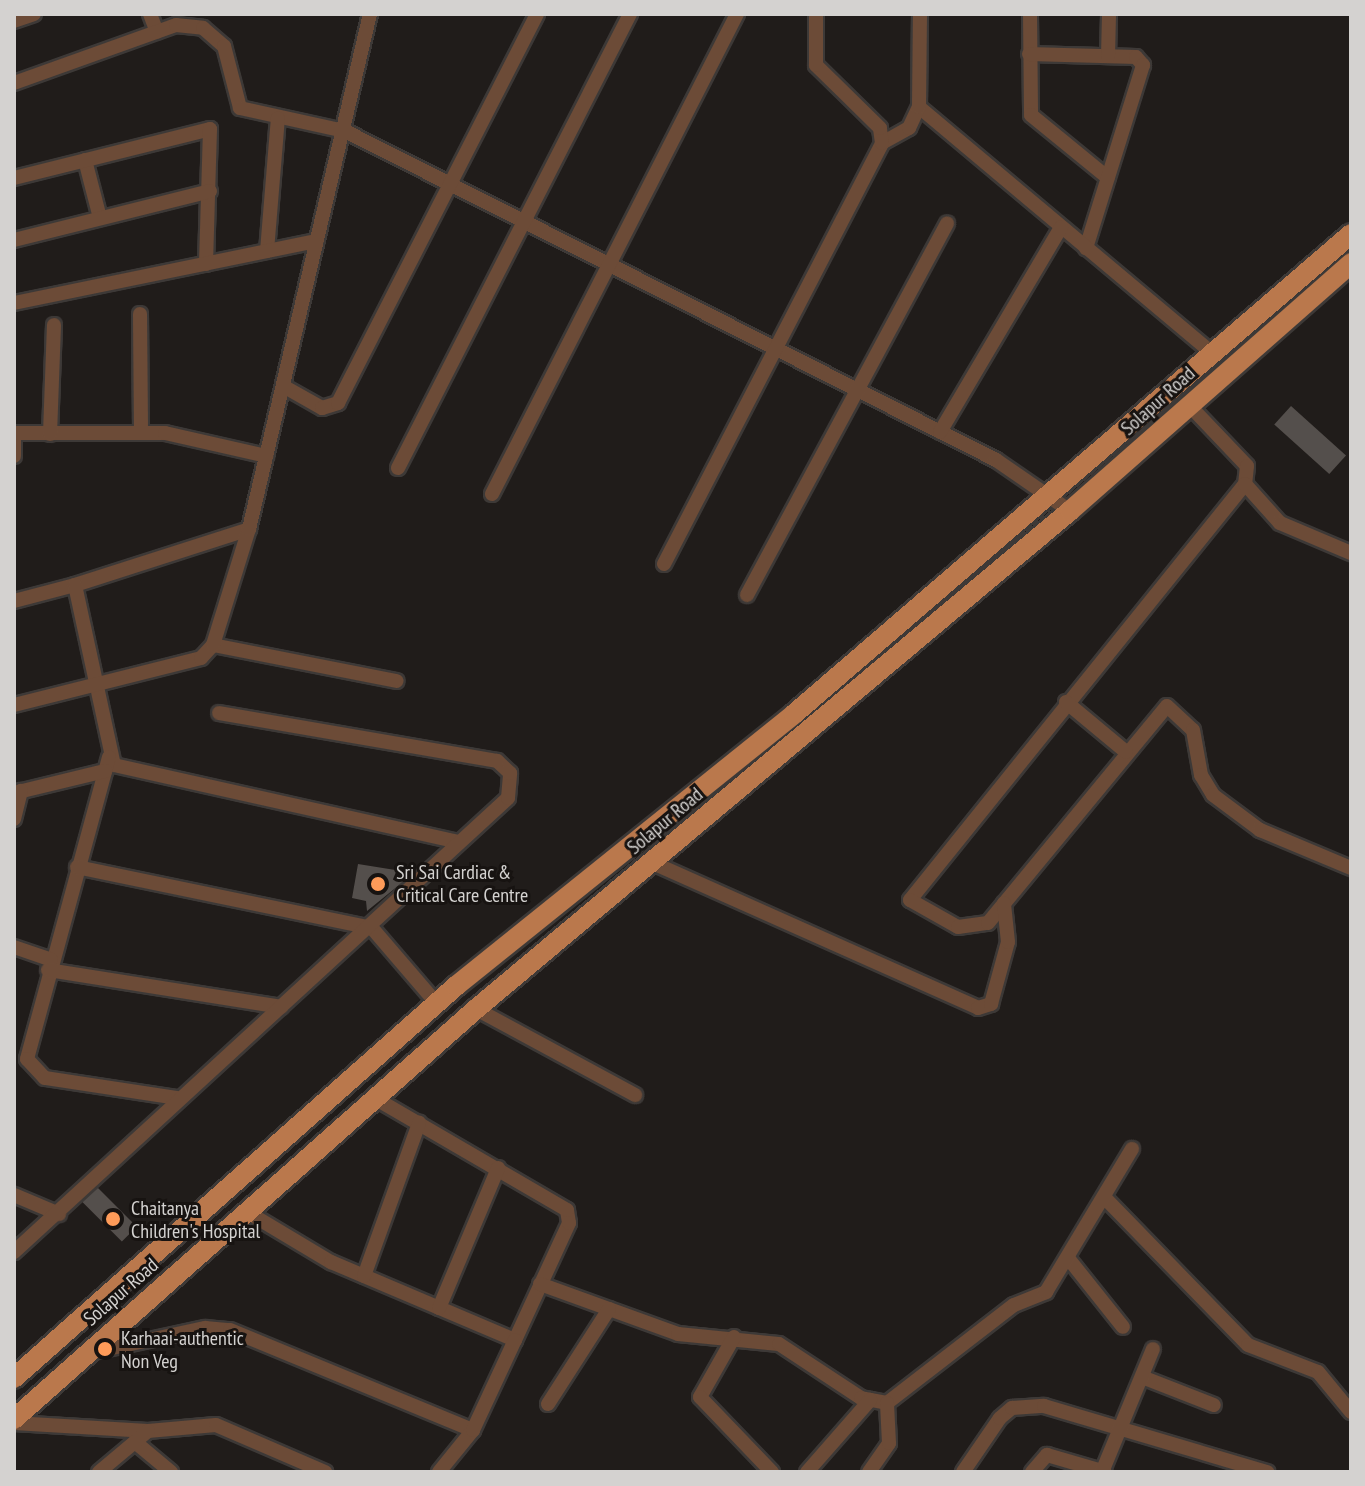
<!DOCTYPE html>
<html>
<head>
<meta charset="utf-8">
<style>
	body { margin:0 }
	#map { position:relative; width:1365px; height:1486px; overflow:hidden; background:#201c1a; font-family:"PT Sans Narrow",sans-serif }
	div>[style] { position:absolute }
	.building>* { inset:0; background:#544f4c; transform-origin:0 0 }
	.roads { filter:drop-shadow(2px 0 #3d3937) drop-shadow(-2px 0 #3d3937) drop-shadow(0 2px #3d3937) drop-shadow(0 -2px #3d3937) }
	.street>* { height:14px; margin:-7px; padding:0 7px; transform-origin:7px; border-radius:7px; background:#6c4b37 }
	.primary>* { height:20px; margin:-10px; padding:0 10px; transform-origin:10px; border-radius:10px; background:#ba784c }
	.dots>* { width:22px; height:22px; translate:-50% -50%; box-sizing:border-box; border:4px solid #171311; border-radius:50% }
	span { translate:-50% -50%; white-space:nowrap; text-align:center; line-height:1.15; -webkit-text-stroke:6px #171311; paint-order:stroke }
	.street-label { font-size:20px; color:#d4d2d0 }
	.poi-label { font-size:20px; color:#d4d2d0 }
	.left { translate:0 -50%; text-align:left }
	.frame { position:absolute; inset:0; border:16px solid #d4d2d0; pointer-events:none }
</style>
</head>
<body>
<div id="map">
	<div class="building">
		<i style="left:1291px;top:406px;width:74px;height:25px;rotate:42deg"></i>
		<i style="clip-path:polygon(358px 864px,414px 873px,367px 911px,366px 901px,352px 898px)"></i>
		<i style="left:95px;top:1185px;width:59px;height:21px;rotate:45deg"></i>
	</div>
	<div class="roads">
		<div class="street">
			<i style="left:150px;top:14px;width:19px;rotate:69deg"></i>
			<i style="left:1030px;top:14px;width:101px;rotate:89.4deg"></i>
			<i style="left:1031px;top:115px;width:99px;rotate:39.3deg"></i>
			<i style="left:14px;top:21px;width:21px;rotate:-19deg"></i>
			<i style="left:1029px;top:54px;width:107px;rotate:1.6deg"></i>
			<i style="left:1136px;top:57px;width:11px;rotate:49deg"></i>
			<i style="left:1143px;top:65px;width:192px;rotate:107.3deg"></i>
			<i style="left:1108px;top:56px;width:42px;rotate:-88.6deg"></i>
			<i style="left:14px;top:83px;width:172px;rotate:-19.7deg"></i>
			<i style="left:176px;top:25px;width:27px;rotate:6deg"></i>
			<i style="left:203px;top:28px;width:28px;rotate:41deg"></i>
			<i style="left:224px;top:46px;width:64px;rotate:75.5deg"></i>
			<i style="left:240px;top:108px;width:107px;rotate:12.4deg"></i>
			<i style="left:345px;top:131px;width:729px;rotate:26.81deg"></i>
			<i style="left:996px;top:460px;width:90px;rotate:34.6deg"></i>
			<i style="left:919px;top:107px;width:384px;rotate:40deg"></i>
			<i style="left:882px;top:143px;width:31px;rotate:-29deg"></i>
			<i style="left:909px;top:128px;width:23px;rotate:-65deg"></i>
			<i style="left:919px;top:107px;width:93px;rotate:-89.4deg"></i>
			<i style="left:85px;top:160px;width:60px;rotate:75.5deg"></i>
			<i style="left:14px;top:178px;width:202px;rotate:-14deg"></i>
			<i style="left:210px;top:129px;width:135px;rotate:91.7deg"></i>
			<i style="left:14px;top:240px;width:202px;rotate:-14deg"></i>
			<i style="left:267px;top:251px;width:133px;rotate:-85.3deg"></i>
			<i style="left:14px;top:303px;width:309px;rotate:-11.6deg"></i>
			<i style="left:140px;top:314px;width:118px;rotate:89.5deg"></i>
			<i style="left:283px;top:386px;width:45px;rotate:29.4deg"></i>
			<i style="left:322px;top:408px;width:17px;rotate:-17deg"></i>
			<i style="left:338px;top:403px;width:437px;rotate:-62.9deg"></i>
			<i style="left:1189px;top:405px;width:84px;rotate:46.4deg"></i>
			<i style="left:1247px;top:466px;width:18px;rotate:96deg"></i>
			<i style="left:1245px;top:484px;width:534px;rotate:128.84deg"></i>
			<i style="left:910px;top:900px;width:55px;rotate:29.4deg"></i>
			<i style="left:958px;top:927px;width:30px;rotate:-8deg"></i>
			<i style="left:988px;top:923px;width:281px;rotate:-50.5deg"></i>
			<i style="left:1167px;top:706px;width:35px;rotate:43deg"></i>
			<i style="left:1193px;top:730px;width:46px;rotate:79.9deg"></i>
			<i style="left:1201px;top:775px;width:23px;rotate:59deg"></i>
			<i style="left:1213px;top:795px;width:59px;rotate:36.7deg"></i>
			<i style="left:1260px;top:830px;width:99px;rotate:22.7deg"></i>
			<i style="left:940px;top:432px;width:238px;rotate:-59.4deg"></i>
			<i style="left:14px;top:433px;width:23px;rotate:90deg"></i>
			<i style="left:17px;top:433px;width:148px"></i>
			<i style="left:165px;top:433px;width:104px;rotate:12.8deg"></i>
			<i style="left:50px;top:434px;width:109px;rotate:-87.9deg"></i>
			<i style="left:398px;top:468px;width:510px;rotate:-62.93deg"></i>
			<i style="left:1245px;top:484px;width:52px;rotate:48.1deg"></i>
			<i style="left:1280px;top:523px;width:77px;rotate:22.9deg"></i>
			<i style="left:492px;top:494px;width:539px;rotate:-62.96deg"></i>
			<i style="left:664px;top:564px;width:474px;rotate:-62.6deg"></i>
			<i style="left:882px;top:143px;width:15px;rotate:-98deg"></i>
			<i style="left:880px;top:128px;width:90px;rotate:-135.5deg"></i>
			<i style="left:816px;top:65px;width:51px;rotate:-90deg"></i>
			<i style="left:75px;top:585px;width:183px;rotate:-17.8deg"></i>
			<i style="left:747px;top:595px;width:422px;rotate:-61.7deg"></i>
			<i style="left:14px;top:601px;width:63px;rotate:-14.7deg"></i>
			<i style="left:75px;top:585px;width:184px;rotate:77.8deg"></i>
			<i style="left:114px;top:765px;width:353px;rotate:12.6deg"></i>
			<i style="left:213px;top:645px;width:187px;rotate:11.1deg"></i>
			<i style="left:1066px;top:702px;width:78px;rotate:39.8deg"></i>
			<i style="left:14px;top:705px;width:193px;rotate:-14.1deg"></i>
			<i style="left:201px;top:658px;width:18px;rotate:-47deg"></i>
			<i style="left:213px;top:645px;width:121px;rotate:-72.8deg"></i>
			<i style="left:249px;top:529px;width:529px;rotate:-76.78deg"></i>
			<i style="left:109px;top:757px;width:313px;rotate:105.2deg"></i>
			<i style="left:27px;top:1059px;width:26px;rotate:47deg"></i>
			<i style="left:45px;top:1078px;width:134px;rotate:8.6deg"></i>
			<i style="left:14px;top:793px;width:94px;rotate:-13.6deg"></i>
			<i style="left:14px;top:819px;width:29px;rotate:-76deg"></i>
			<i style="left:653px;top:863px;width:356px;rotate:24deg"></i>
			<i style="left:978px;top:1008px;width:14px;rotate:-17deg"></i>
			<i style="left:991px;top:1004px;width:64px;rotate:-74.7deg"></i>
			<i style="left:1008px;top:942px;width:39px;rotate:-96deg"></i>
			<i style="left:77px;top:867px;width:301px;rotate:11.7deg"></i>
			<i style="left:372px;top:928px;width:101px;rotate:49.4deg"></i>
			<i style="left:14px;top:947px;width:39px;rotate:19deg"></i>
			<i style="left:48px;top:970px;width:236px;rotate:9deg"></i>
			<i style="left:476px;top:1009px;width:181px;rotate:28.4deg"></i>
			<i style="left:14px;top:1195px;width:49px;rotate:22.9deg"></i>
			<i style="left:1104px;top:1197px;width:206px;rotate:45.8deg"></i>
			<i style="left:1248px;top:1345px;width:75px;rotate:21.1deg"></i>
			<i style="left:1318px;top:1372px;width:52px;rotate:50.5deg"></i>
			<i style="left:249px;top:1213px;width:96px;rotate:30.9deg"></i>
			<i style="left:331px;top:1262px;width:200px;rotate:23deg"></i>
			<i style="left:515px;top:1340px;width:129px;rotate:-65.2deg"></i>
			<i style="left:569px;top:1223px;width:13px;rotate:-99deg"></i>
			<i style="left:567px;top:1210px;width:219px;rotate:-149.8deg"></i>
			<i style="left:14px;top:1252px;width:671px;rotate:-42.58deg"></i>
			<i style="left:508px;top:798px;width:25px;rotate:-85deg"></i>
			<i style="left:510px;top:773px;width:18px;rotate:-137deg"></i>
			<i style="left:497px;top:761px;width:282px;rotate:-170.2deg"></i>
			<i style="left:1068px;top:1258px;width:88px;rotate:51.4deg"></i>
			<i style="left:364px;top:1276px;width:163px;rotate:-70.2deg"></i>
			<i style="left:540px;top:1284px;width:147px;rotate:19.9deg"></i>
			<i style="left:678px;top:1334px;width:101px;rotate:5.7deg"></i>
			<i style="left:779px;top:1344px;width:98px;rotate:33.4deg"></i>
			<i style="left:861px;top:1398px;width:26px;rotate:11deg"></i>
			<i style="left:887px;top:1403px;width:160px;rotate:-37.7deg"></i>
			<i style="left:1014px;top:1305px;width:35px;rotate:-22deg"></i>
			<i style="left:1046px;top:1292px;width:167px;rotate:-59deg"></i>
			<i style="left:439px;top:1308px;width:152px;rotate:-67.1deg"></i>
			<i style="left:734px;top:1337px;width:69px;rotate:119.5deg"></i>
			<i style="left:700px;top:1397px;width:104px;rotate:46.2deg"></i>
			<i style="left:89px;top:1353px;width:119px;rotate:-12.2deg"></i>
			<i style="left:205px;top:1328px;width:25px;rotate:5deg"></i>
			<i style="left:230px;top:1330px;width:263px;rotate:22.4deg"></i>
			<i style="left:473px;top:1430px;width:54px;rotate:129deg"></i>
			<i style="left:1142px;top:1377px;width:77px;rotate:21.3deg"></i>
			<i style="left:548px;top:1404px;width:113px;rotate:-57.3deg"></i>
			<i style="left:14px;top:1423px;width:134px;rotate:3.4deg"></i>
			<i style="left:148px;top:1431px;width:68px;rotate:-5deg"></i>
			<i style="left:216px;top:1425px;width:119px;rotate:23.3deg"></i>
			<i style="left:473px;top:1430px;width:99px;rotate:-65deg"></i>
			<i style="left:135px;top:1442px;width:47px;rotate:39.8deg"></i>
			<i style="left:99px;top:1472px;width:64px;rotate:-39.9deg"></i>
			<i style="left:807px;top:1472px;width:96px;rotate:-48.8deg"></i>
			<i style="left:869px;top:1472px;width:35px;rotate:-55deg"></i>
			<i style="left:889px;top:1443px;width:40px;rotate:-92.9deg"></i>
			<i style="left:963px;top:1472px;width:65px;rotate:-55.6deg"></i>
			<i style="left:1000px;top:1418px;width:16px;rotate:-40deg"></i>
			<i style="left:1012px;top:1408px;width:32px;rotate:-4deg"></i>
			<i style="left:1044px;top:1406px;width:233px;rotate:16.5deg"></i>
			<i style="left:1032px;top:1472px;width:23px;rotate:-49deg"></i>
			<i style="left:1047px;top:1455px;width:60px;rotate:16.3deg"></i>
			<i style="left:1102px;top:1472px;width:133px;rotate:-67.5deg"></i>
		</div>
		<div class="primary">
			<i style="left:14px;top:1378px;width:591px;rotate:-41.57deg"></i>
			<i style="left:456px;top:986px;width:434px;rotate:-38.8deg"></i>
			<i style="left:794px;top:714px;width:735px;rotate:-40.75deg"></i>
			<i style="left:14px;top:1419px;width:618px;rotate:-41.59deg"></i>
			<i style="left:476px;top:1009px;width:775px;rotate:-39.98deg"></i>
			<i style="left:1070px;top:511px;width:375px;rotate:-41.4deg"></i>
		</div>
	</div>
	<div class="dots">
		<i style="left:378px;top:884px;background:#fe9b59"></i>
		<i style="left:113px;top:1219px;background:#fe9b59"></i>
		<i style="left:105px;top:1349px;background:#fe9b59"></i>
	</div>
	<div class="street-label">
		<span style="left:1158px;top:401px;rotate:-42deg">Solapur Road</span>
		<span style="left:665px;top:821px;rotate:-40deg">Solapur Road</span>
		<span style="left:121px;top:1292px;rotate:-41deg">Solapur Road</span>
	</div>
	<div class="poi-label">
		<span class="left" style="left:396px;top:884px">Sri Sai Cardiac &amp;<br>Critical Care Centre</span>
		<span class="left" style="left:131px;top:1220px">Chaitanya<br>Children's Hospital</span>
		<span class="left" style="left:121px;top:1350px">Karhaai-authentic<br>Non Veg</span>
	</div>
	<div class="frame"></div>
</div>
</body>
</html>
